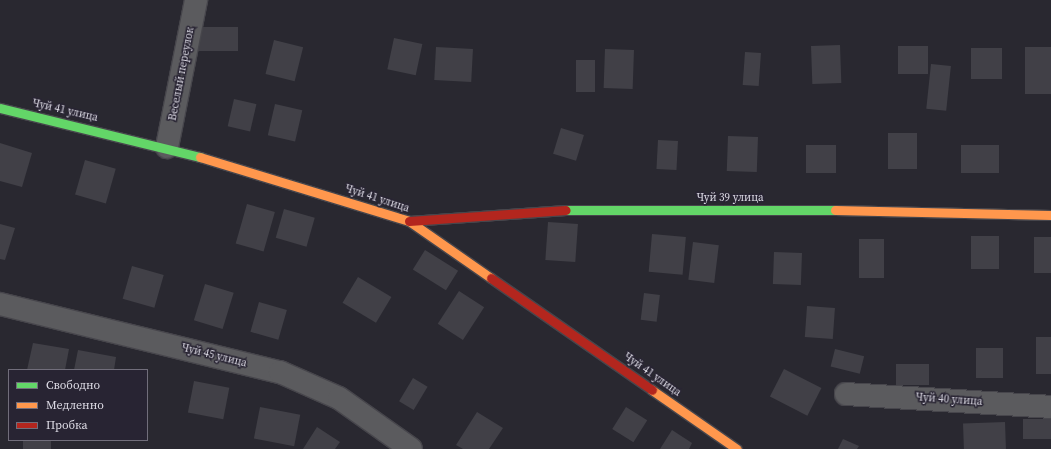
<!DOCTYPE html>
<html>
<head>
<meta charset="utf-8">
<style>
	body { margin:0 }
	#map { position:relative; width:1051px; height:449px; overflow:hidden; background:#292830; font-family:"Source Serif 4",serif }
	div>[style] { position:absolute }
	.building>* { inset:0; background:#414047; transform-origin:0 0 }
	.roads { filter:drop-shadow(1px 0 #47464c) drop-shadow(-1px 0 #47464c) drop-shadow(0 1px #47464c) drop-shadow(0 -1px #47464c) }
	.street>* { height:22px; margin:-11px; padding:0 11px; transform-origin:11px; border-radius:11px; background:#5b5b5e }
	.fast>* { height:9px; margin:-4.5px; padding:0 4.5px; transform-origin:4.5px; border-radius:4.5px; background:#63d668 }
	.slow>* { height:9px; margin:-4.5px; padding:0 4.5px; transform-origin:4.5px; border-radius:4.5px; background:#ff974d }
	.jam>* { height:9px; margin:-4.5px; padding:0 4.5px; transform-origin:4.5px; border-radius:4.5px; background:#b3261e }
	span { translate:-50% -50%; white-space:nowrap; text-align:center; line-height:1.15; -webkit-text-stroke:3px #282433; paint-order:stroke }
	.street-label { font-size:11px; color:#dedce6 }
	.legend { position:absolute; left:8px; top:369px; width:140px; height:72px; box-sizing:border-box; background:#282433; border:1px solid #716e7b; margin:0; padding:5px 7px; list-style:none; font-size:12px; color:#dedce6 }
	.legend li { display:flex; align-items:center; gap:8px; height:20px }
	.legend b { width:20px; border:1px solid #716e7b }
</style>
</head>
<body>
<div id="map">
	<div class="building">
		<i style="left:194px;top:27px;width:44px;height:24px"></i>
		<i style="left:394px;top:38px;width:29px;height:32px;rotate:12deg"></i>
		<i style="left:274px;top:40px;width:30px;height:35px;rotate:14deg"></i>
		<i style="left:840px;top:45px;width:38px;height:29px;rotate:88deg"></i>
		<i style="left:898px;top:46px;width:30px;height:28px"></i>
		<i style="left:436px;top:47px;width:37px;height:33px;rotate:3deg"></i>
		<i style="left:1025px;top:47px;width:26px;height:47px"></i>
		<i style="left:971px;top:48px;width:31px;height:31px"></i>
		<i style="left:605px;top:49px;width:29px;height:39px;rotate:2deg"></i>
		<i style="left:745px;top:52px;width:16px;height:33px;rotate:4deg"></i>
		<i style="left:576px;top:60px;width:19px;height:32px"></i>
		<i style="left:931px;top:64px;width:20px;height:45px;rotate:6deg"></i>
		<i style="left:234px;top:99px;width:23px;height:28px;rotate:13deg"></i>
		<i style="left:275px;top:104px;width:28px;height:32px;rotate:13deg"></i>
		<i style="left:561px;top:128px;width:24px;height:27px;rotate:17deg"></i>
		<i style="left:888px;top:133px;width:29px;height:36px"></i>
		<i style="left:728px;top:136px;width:30px;height:35px;rotate:2deg"></i>
		<i style="left:658px;top:140px;width:20px;height:29px;rotate:3deg"></i>
		<i style="clip-path:polygon(0 143px,32px 153px,22px 187px,0 181px)"></i>
		<i style="left:836px;top:145px;width:28px;height:30px;rotate:90deg"></i>
		<i style="left:961px;top:145px;width:38px;height:28px"></i>
		<i style="left:85px;top:160px;width:32px;height:36px;rotate:16deg"></i>
		<i style="left:247px;top:204px;width:29px;height:41px;rotate:16deg"></i>
		<i style="left:284px;top:209px;width:32px;height:30px;rotate:16deg"></i>
		<i style="left:548px;top:222px;width:30px;height:38px;rotate:4deg"></i>
		<i style="clip-path:polygon(0 224px,15px 228px,5px 260px,0 259px)"></i>
		<i style="left:652px;top:234px;width:34px;height:38px;rotate:5deg"></i>
		<i style="left:971px;top:236px;width:28px;height:33px"></i>
		<i style="left:1034px;top:237px;width:17px;height:36px"></i>
		<i style="left:859px;top:239px;width:25px;height:39px"></i>
		<i style="left:693px;top:242px;width:26px;height:38px;rotate:7deg"></i>
		<i style="left:425px;top:250px;width:39px;height:23px;rotate:32deg"></i>
		<i style="left:774px;top:252px;width:28px;height:32px;rotate:2deg"></i>
		<i style="left:132px;top:266px;width:33px;height:34px;rotate:16deg"></i>
		<i style="left:358px;top:277px;width:39px;height:30px;rotate:31deg"></i>
		<i style="left:205px;top:284px;width:30px;height:38px;rotate:17deg"></i>
		<i style="left:459px;top:291px;width:30px;height:39px;rotate:33deg"></i>
		<i style="left:644px;top:293px;width:16px;height:27px;rotate:7deg"></i>
		<i style="left:259px;top:302px;width:29px;height:31px;rotate:16deg"></i>
		<i style="left:807px;top:306px;width:28px;height:31px;rotate:4deg"></i>
		<i style="left:1036px;top:337px;width:15px;height:37px"></i>
		<i style="clip-path:polygon(33px 343px,69px 349px,65px 370px,27px 370px)"></i>
		<i style="left:976px;top:348px;width:27px;height:30px"></i>
		<i style="left:835px;top:349px;width:30px;height:18px;rotate:14deg"></i>
		<i style="clip-path:polygon(78px 350px,116px 357px,114px 370px,74px 370px)"></i>
		<i style="left:929px;top:364px;width:21px;height:33px;rotate:90deg"></i>
		<i style="left:784px;top:369px;width:42px;height:31px;rotate:27deg"></i>
		<i style="left:413px;top:378px;width:17px;height:27px;rotate:31deg"></i>
		<i style="left:194px;top:381px;width:36px;height:32px;rotate:11deg"></i>
		<i style="left:260px;top:407px;width:41px;height:32px;rotate:11deg"></i>
		<i style="left:626px;top:407px;width:25px;height:26px;rotate:32deg"></i>
		<i style="clip-path:polygon(477px 412px,503px 428px,489px 449px,463px 449px,456px 445px)"></i>
		<i style="left:1051px;top:419px;width:20px;height:28px;rotate:90deg"></i>
		<i style="left:1005px;top:422px;width:27px;height:42px;rotate:88deg"></i>
		<i style="clip-path:polygon(317px 427px,340px 442px,335px 449px,303px 449px)"></i>
		<i style="clip-path:polygon(672px 430px,692px 443px,689px 449px,660px 449px)"></i>
		<i style="clip-path:polygon(843px 439px,859px 446px,857px 449px,838px 449px)"></i>
		<i style="left:23px;top:440px;width:28px;height:9px"></i>
	</div>
	<div class="roads">
		<div class="street">
			<i style="left:167px;top:147px;width:150px;rotate:-78.8deg"></i>
			<i style="left:0;top:304px;width:288px;rotate:13.7deg"></i>
			<i style="left:280px;top:372px;width:64px;rotate:23.8deg"></i>
			<i style="left:339px;top:398px;width:88px;rotate:35.3deg"></i>
			<i style="left:846px;top:394px;width:205px;rotate:3.6deg"></i>
		</div>
		<div class="fast">
			<i style="left:0;top:108px;width:206px;rotate:13.8deg"></i>
			<i style="left:566px;top:210px;width:269px"></i>
		</div>
		<div class="slow">
			<i style="left:200px;top:157px;width:219px;rotate:17deg"></i>
			<i style="left:409px;top:221px;width:100px;rotate:34.8deg"></i>
			<i style="left:835px;top:210px;width:216px;rotate:1.3deg"></i>
			<i style="left:652px;top:390px;width:103px;rotate:34.8deg"></i>
		</div>
		<div class="jam">
			<i style="left:409px;top:221px;width:157px;rotate:-4deg"></i>
			<i style="left:491px;top:278px;width:196px;rotate:34.8deg"></i>
		</div>
	</div>
	<div class="street-label">
		<span style="left:182px;top:74px;rotate:-79deg">Веселый переулок</span>
		<span style="left:65px;top:111px;rotate:13deg">Чуй 41 улица</span>
		<span style="left:730px;top:198px">Чуй 39 улица</span>
		<span style="left:377px;top:199px;rotate:18deg">Чуй 41 улица</span>
		<span style="left:214px;top:356px;rotate:14deg">Чуй 45 улица</span>
		<span style="left:652px;top:375px;rotate:35deg">Чуй 41 улица</span>
		<span style="left:949px;top:400px;rotate:4deg">Чуй 40 улица</span>
	</div>
	<ul class="legend">
	<li><b style="height:5px;background:#63d668"></b>Свободно</li>
	<li><b style="height:5px;background:#ff974d"></b>Медленно</li>
	<li><b style="height:5px;background:#b3261e"></b>Пробка</li>
	</ul>
</div>
</body>
</html>
